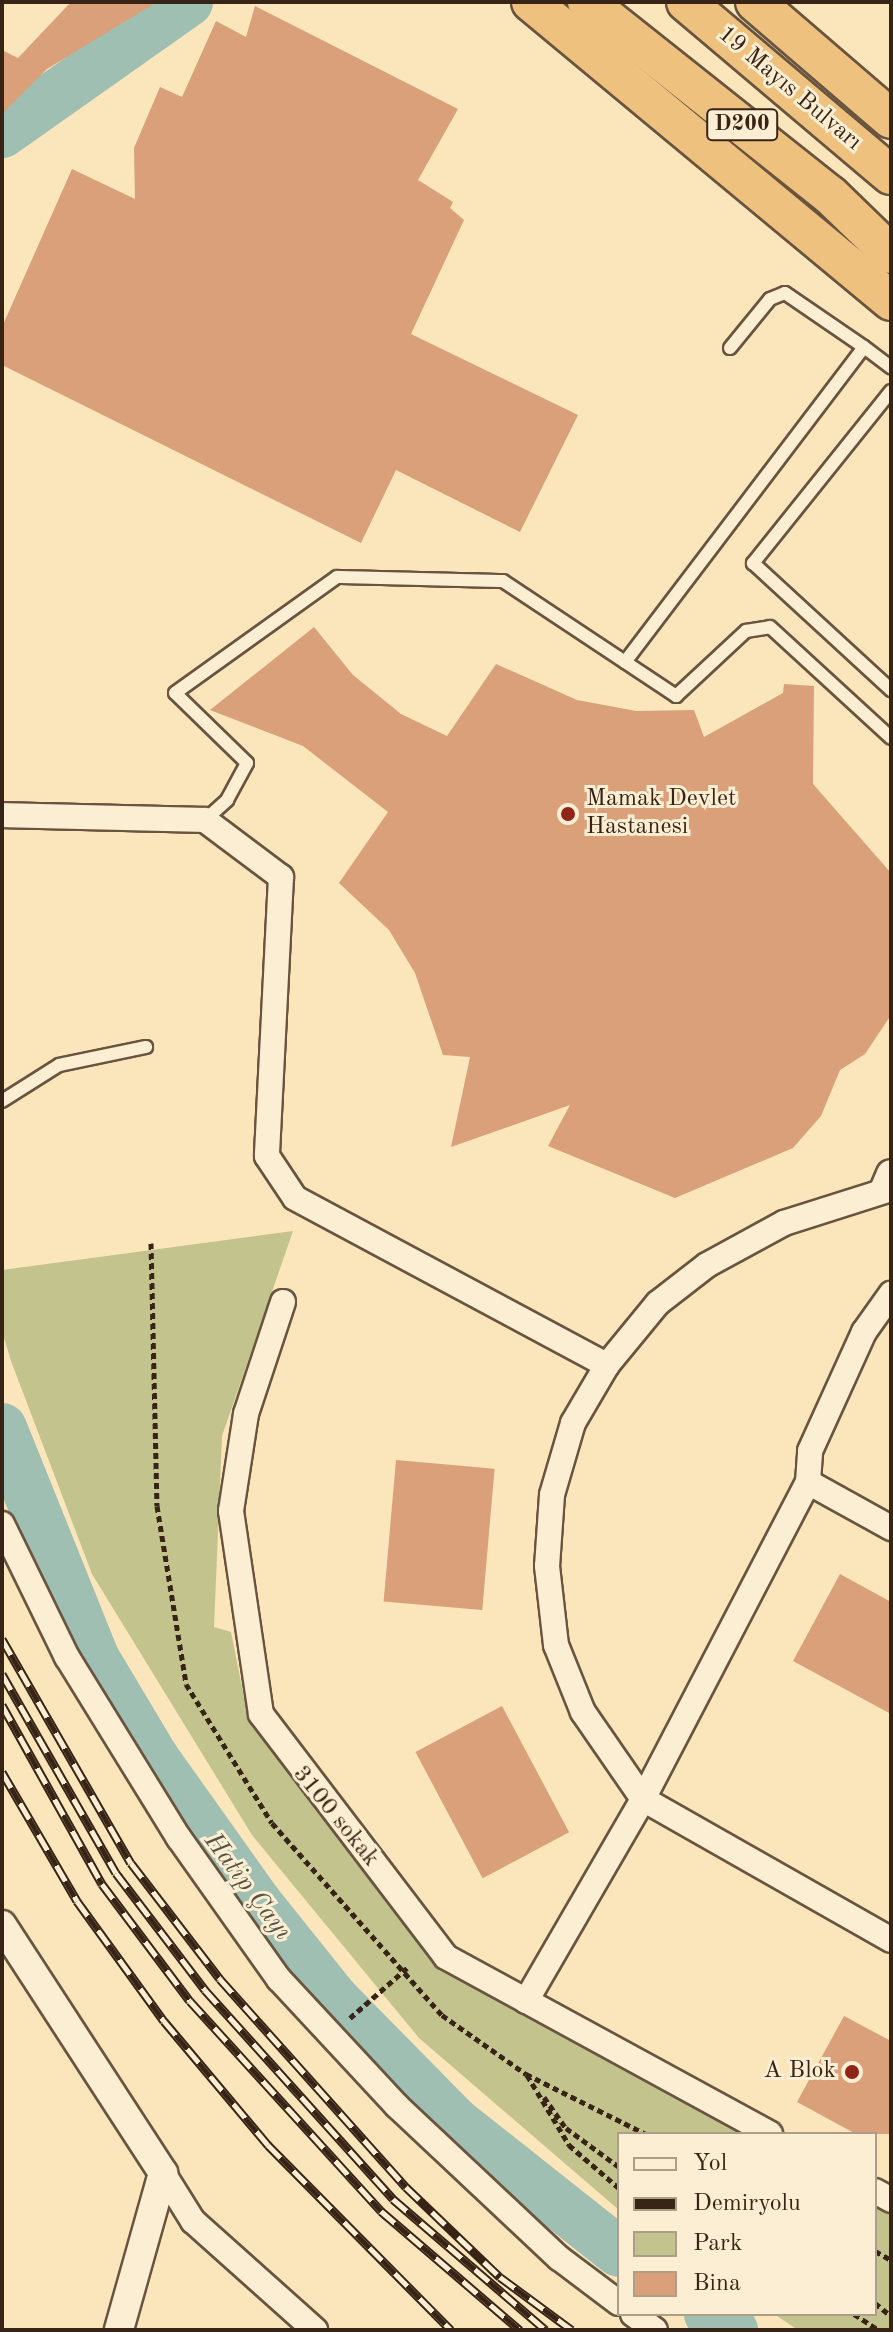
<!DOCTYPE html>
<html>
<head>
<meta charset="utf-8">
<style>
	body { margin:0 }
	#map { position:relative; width:893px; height:2332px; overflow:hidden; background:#fbe5bb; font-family:"Old Standard TT",serif }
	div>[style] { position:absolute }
	.green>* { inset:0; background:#c2c38d }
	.river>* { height:50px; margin:-25px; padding:0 25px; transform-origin:25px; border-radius:25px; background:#9fbfb3 }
	.building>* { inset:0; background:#d9a079; transform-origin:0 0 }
	.path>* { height:5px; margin-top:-2.5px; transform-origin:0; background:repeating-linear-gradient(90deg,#382416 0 6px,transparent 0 10px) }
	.roads { filter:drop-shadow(2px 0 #69543f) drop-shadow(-2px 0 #69543f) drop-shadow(0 2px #69543f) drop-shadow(0 -2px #69543f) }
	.service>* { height:12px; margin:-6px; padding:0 6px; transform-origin:6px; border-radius:6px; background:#fceed3 }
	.minor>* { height:24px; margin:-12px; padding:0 12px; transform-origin:12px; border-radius:12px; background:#fceed3 }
	.tertiary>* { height:28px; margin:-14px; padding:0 14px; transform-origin:14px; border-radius:14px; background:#fceed3 }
	.trunk>* { height:38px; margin:-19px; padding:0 19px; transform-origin:19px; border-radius:19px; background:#eec27e }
	.rail>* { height:9px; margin-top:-4.5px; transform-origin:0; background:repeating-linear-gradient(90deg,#fceed3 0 18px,#382416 0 36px); box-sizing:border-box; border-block:2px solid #382416 }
	.dots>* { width:22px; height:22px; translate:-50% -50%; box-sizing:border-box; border:4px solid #fceed3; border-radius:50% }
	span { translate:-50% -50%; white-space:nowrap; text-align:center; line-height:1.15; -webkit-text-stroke:6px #fceed3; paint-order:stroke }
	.shield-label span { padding:2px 6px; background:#fceed3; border:2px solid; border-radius:6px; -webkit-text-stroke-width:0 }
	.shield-label { font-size:22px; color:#382416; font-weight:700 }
	.street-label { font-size:24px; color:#382416 }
	.poi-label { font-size:24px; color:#382416 }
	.left { translate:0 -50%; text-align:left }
	.right { translate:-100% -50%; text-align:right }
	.water-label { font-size:26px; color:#575245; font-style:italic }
	.frame { position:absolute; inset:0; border:4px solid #382416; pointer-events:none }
	.legend { position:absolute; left:617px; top:2132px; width:260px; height:184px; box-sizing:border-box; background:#fceed3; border:2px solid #ae9d87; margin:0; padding:10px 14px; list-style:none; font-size:24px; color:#382416 }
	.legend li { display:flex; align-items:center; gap:16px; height:40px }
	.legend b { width:40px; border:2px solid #ae9d87 }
</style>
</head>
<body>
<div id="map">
	<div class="green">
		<i style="clip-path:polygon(293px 1231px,222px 1436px,214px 1627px,231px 1632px,249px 1722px,442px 1966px,750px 2134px,619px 2134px,619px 2210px,419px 2038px,252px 1835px,92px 1574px,11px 1361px,2px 1331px,2px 1270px)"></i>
		<i style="clip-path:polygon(875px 2202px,891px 2211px,891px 2330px,798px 2330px,774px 2314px,875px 2314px)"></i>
	</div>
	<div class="river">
		<i style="left:2px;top:133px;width:228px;rotate:-35.2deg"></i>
		<i style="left:2px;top:1428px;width:249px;rotate:68.1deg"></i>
		<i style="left:95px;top:1659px;width:115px;rotate:59.2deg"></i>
		<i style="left:154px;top:1758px;width:178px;rotate:54.6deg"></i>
		<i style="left:257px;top:1903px;width:122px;rotate:51.3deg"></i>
		<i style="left:333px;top:1998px;width:174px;rotate:45.5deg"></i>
		<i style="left:455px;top:2122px;width:209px;rotate:38.4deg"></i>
		<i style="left:709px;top:2314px;width:29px;rotate:34deg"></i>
	</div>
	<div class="building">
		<i style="clip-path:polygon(71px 2px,157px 2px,47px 69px,2px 114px,2px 50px,18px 58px)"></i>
		<i style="clip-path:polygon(255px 6px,458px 109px,418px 180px,453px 202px,450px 208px,464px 220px,411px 334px,578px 415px,520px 532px,396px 470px,361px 543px,2px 365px,2px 327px,72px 169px,135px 199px,134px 148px,160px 87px,182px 97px,216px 21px,246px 37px)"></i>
		<i style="clip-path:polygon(314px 627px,353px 675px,401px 714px,447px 736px,496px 664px,577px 700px,636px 711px,694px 710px,704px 737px,783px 693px,784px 684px,814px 686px,813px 784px,891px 873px,891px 1015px,865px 1054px,840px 1070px,821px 1116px,793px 1148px,675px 1198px,548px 1146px,570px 1105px,451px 1147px,470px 1057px,443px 1055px,415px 973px,389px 930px,339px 883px,388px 812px,303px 746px,210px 710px)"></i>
		<i style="left:396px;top:1460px;width:99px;height:142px;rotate:5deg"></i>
		<i style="clip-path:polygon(840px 1574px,891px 1602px,891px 1714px,793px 1661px)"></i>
		<i style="left:502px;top:1706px;width:143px;height:98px;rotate:62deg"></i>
		<i style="clip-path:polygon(844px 2016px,891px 2041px,891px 2134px,856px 2134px,797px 2102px)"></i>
	</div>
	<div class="path">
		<i style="left:151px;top:1243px;width:263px;rotate:88.7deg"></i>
		<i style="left:157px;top:1506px;width:180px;rotate:80.7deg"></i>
		<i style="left:186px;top:1684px;width:163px;rotate:58.3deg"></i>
		<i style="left:272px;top:1823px;width:256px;rotate:48.5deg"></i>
		<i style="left:442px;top:2015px;width:103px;rotate:35.1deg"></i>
		<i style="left:526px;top:2074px;width:134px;rotate:26.6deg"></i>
		<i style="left:350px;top:2018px;width:76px;rotate:-41.3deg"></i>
		<i style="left:527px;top:2075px;width:82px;rotate:59deg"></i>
		<i style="left:569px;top:2145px;width:66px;rotate:40.7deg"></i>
		<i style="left:544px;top:2097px;width:38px;rotate:55deg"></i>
		<i style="left:566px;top:2128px;width:66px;rotate:36.3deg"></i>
		<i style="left:875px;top:2251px;width:18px;rotate:29deg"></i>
		<i style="left:875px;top:2303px;width:21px;rotate:39deg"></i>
		<i style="left:854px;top:2314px;width:30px;rotate:33deg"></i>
	</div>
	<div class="roads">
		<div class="service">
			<i style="left:730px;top:348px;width:63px;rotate:-50.8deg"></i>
			<i style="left:770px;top:299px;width:16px;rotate:-22deg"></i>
			<i style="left:785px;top:293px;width:96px;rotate:34.4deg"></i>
			<i style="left:891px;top:391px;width:221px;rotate:128.7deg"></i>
			<i style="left:753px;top:563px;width:188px;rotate:42.6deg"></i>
			<i style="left:625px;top:662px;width:395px;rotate:-52.8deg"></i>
			<i style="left:864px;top:347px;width:34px;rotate:37deg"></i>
			<i style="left:205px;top:820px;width:30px;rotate:-42deg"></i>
			<i style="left:227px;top:800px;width:42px;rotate:-61.6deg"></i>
			<i style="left:247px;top:763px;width:100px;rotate:-135.8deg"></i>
			<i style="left:175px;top:693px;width:199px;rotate:-35.6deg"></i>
			<i style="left:337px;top:577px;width:166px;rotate:1.4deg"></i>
			<i style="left:503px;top:581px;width:208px;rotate:33.6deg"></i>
			<i style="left:676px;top:696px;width:96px;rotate:-42.9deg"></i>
			<i style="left:746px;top:631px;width:24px;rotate:-9deg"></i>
			<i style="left:770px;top:627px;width:164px;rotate:42.5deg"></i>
			<i style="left:2px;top:1101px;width:67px;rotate:-32.3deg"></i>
			<i style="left:59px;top:1065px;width:89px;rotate:-11.7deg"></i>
		</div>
		<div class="minor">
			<i style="left:2px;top:815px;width:203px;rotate:1.4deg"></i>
			<i style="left:205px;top:820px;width:95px;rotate:36.9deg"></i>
			<i style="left:281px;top:877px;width:279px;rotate:92.9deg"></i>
			<i style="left:267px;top:1156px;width:50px;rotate:56.3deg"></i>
			<i style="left:295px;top:1198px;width:354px;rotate:28.2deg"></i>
			<i style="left:607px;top:1365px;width:80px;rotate:-50.6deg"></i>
			<i style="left:658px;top:1303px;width:62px;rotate:-37.8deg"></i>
			<i style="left:707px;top:1265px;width:88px;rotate:-28.6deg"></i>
			<i style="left:784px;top:1223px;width:112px;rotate:-17.6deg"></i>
			<i style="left:283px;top:1302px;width:118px;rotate:108.3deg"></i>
			<i style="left:246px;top:1414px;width:98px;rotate:98.8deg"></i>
			<i style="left:231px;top:1511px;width:205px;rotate:81.6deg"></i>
			<i style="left:261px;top:1714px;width:305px;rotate:52.7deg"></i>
			<i style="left:446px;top:1957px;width:369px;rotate:28.6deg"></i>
			<i style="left:607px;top:1365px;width:67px;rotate:120.4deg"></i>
			<i style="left:573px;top:1423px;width:75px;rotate:106.3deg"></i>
			<i style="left:552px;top:1495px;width:71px;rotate:94deg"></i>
			<i style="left:547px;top:1566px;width:80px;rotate:83.5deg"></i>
			<i style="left:556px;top:1645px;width:72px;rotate:68.1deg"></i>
			<i style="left:583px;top:1712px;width:106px;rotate:55.4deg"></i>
			<i style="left:643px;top:1799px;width:285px;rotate:29.6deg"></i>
			<i style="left:808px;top:1482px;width:95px;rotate:29deg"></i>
			<i style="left:2px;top:1524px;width:148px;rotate:64deg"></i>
			<i style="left:67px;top:1657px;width:213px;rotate:58.3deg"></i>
			<i style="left:179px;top:1838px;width:173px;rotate:54.7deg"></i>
			<i style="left:279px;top:1979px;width:173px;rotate:47.1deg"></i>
			<i style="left:397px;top:2106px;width:222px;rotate:43.2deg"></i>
			<i style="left:559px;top:2258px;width:75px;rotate:36.9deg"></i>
			<i style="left:526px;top:2001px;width:233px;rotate:-59.9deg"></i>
			<i style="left:643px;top:1799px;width:357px;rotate:-62.5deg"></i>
			<i style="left:808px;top:1482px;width:31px;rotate:-86deg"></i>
			<i style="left:810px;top:1451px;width:131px;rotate:-65.6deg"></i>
			<i style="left:864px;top:1332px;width:47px;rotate:-54.6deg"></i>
			<i style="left:163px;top:2173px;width:57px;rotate:58deg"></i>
			<i style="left:193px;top:2221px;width:164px;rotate:41.8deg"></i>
			<i style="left:875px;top:2191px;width:18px;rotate:29deg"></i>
			<i style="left:633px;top:2314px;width:27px;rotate:36deg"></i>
		</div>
		<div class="tertiary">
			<i style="left:885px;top:1188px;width:15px;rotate:-67deg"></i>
			<i style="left:2px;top:1925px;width:296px;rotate:57deg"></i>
			<i style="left:163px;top:2173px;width:163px;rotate:105.7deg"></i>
		</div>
		<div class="trunk">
			<i style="left:531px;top:2px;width:468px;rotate:39.7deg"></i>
			<i style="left:587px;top:2px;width:310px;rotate:38.5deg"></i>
			<i style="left:830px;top:195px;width:85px;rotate:44deg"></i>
			<i style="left:686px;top:2px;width:268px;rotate:40.2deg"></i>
			<i style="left:755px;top:2px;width:179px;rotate:40.7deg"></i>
		</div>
	</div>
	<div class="rail">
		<i style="left:2px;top:1639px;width:258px;rotate:60.1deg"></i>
		<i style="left:131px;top:1863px;width:146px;rotate:52.5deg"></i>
		<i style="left:220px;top:1979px;width:279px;rotate:48.2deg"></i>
		<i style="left:406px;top:2187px;width:130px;rotate:43.8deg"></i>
		<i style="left:500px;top:2277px;width:89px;rotate:36.4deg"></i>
		<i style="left:2px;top:1674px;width:229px;rotate:60.2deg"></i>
		<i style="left:116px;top:1873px;width:147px;rotate:52.7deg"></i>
		<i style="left:205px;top:1990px;width:281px;rotate:48deg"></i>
		<i style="left:393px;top:2199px;width:201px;rotate:40.6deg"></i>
		<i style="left:2px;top:1705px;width:205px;rotate:60.8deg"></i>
		<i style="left:102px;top:1884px;width:146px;rotate:53.1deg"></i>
		<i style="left:190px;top:2001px;width:284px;rotate:47.7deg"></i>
		<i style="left:381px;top:2211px;width:183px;rotate:40.6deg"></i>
		<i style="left:2px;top:1772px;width:149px;rotate:59.8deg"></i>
		<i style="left:77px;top:1901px;width:148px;rotate:54.1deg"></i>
		<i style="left:164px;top:2021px;width:162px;rotate:50deg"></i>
		<i style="left:268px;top:2145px;width:260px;rotate:45.3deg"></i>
	</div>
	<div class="dots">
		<i style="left:568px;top:814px;background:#8f2418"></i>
		<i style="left:852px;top:2072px;background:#8f2418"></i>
	</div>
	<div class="shield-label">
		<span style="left:742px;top:125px">D200</span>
	</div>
	<div class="street-label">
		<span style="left:789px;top:89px;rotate:40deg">19 Mayıs Bulvarı</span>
		<span style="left:335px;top:1817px;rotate:51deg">3100 sokak</span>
	</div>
	<div class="poi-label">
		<span class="left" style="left:586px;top:814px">Mamak Devlet<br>Hastanesi</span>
		<span class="right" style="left:836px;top:2072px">A Blok</span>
	</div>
	<div class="water-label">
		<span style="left:247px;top:1887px;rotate:53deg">Hatip Çayı</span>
	</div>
	<div class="frame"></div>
	<ul class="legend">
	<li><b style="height:10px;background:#fceed3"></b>Yol</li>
	<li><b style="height:10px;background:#382416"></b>Demiryolu</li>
	<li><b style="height:22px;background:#c2c38d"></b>Park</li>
	<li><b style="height:22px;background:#d9a079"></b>Bina</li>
	</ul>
</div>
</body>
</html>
